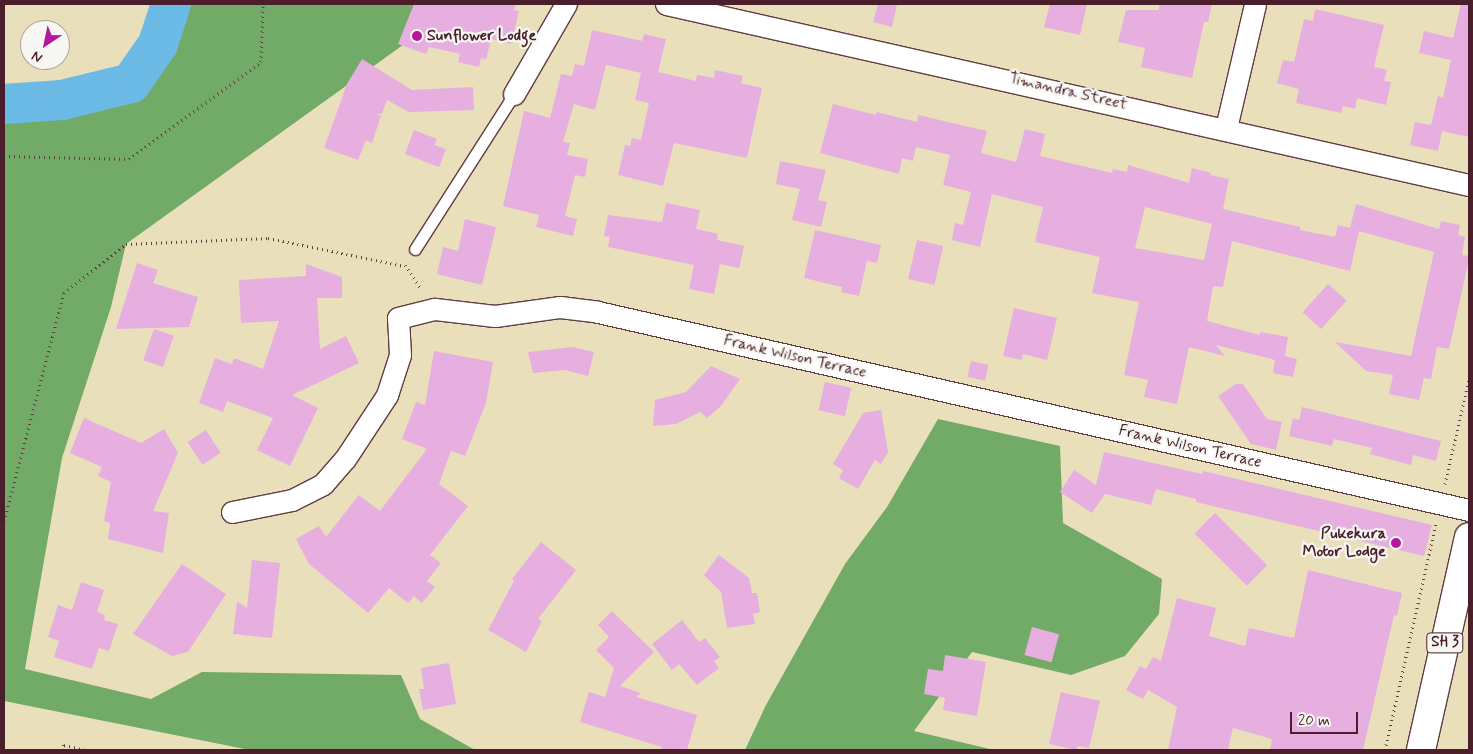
<!DOCTYPE html>
<html>
<head>
<meta charset="utf-8">
<style>
	body { margin:0 }
	#map { position:relative; width:1473px; height:754px; overflow:hidden; background:#e9dfbb; font-family:Mynerve,sans-serif }
	div>[style] { position:absolute }
	.forest>* { inset:0; background:#72aa67 }
	.river>* { height:40px; margin:-20px; padding:0 20px; transform-origin:20px; border-radius:20px; background:#6cbae6 }
	.building>* { inset:0; background:#e6afe0; transform-origin:0 0 }
	.path>* { height:3px; margin-top:-1.5px; transform-origin:0; background:repeating-linear-gradient(90deg,#623c41 0 1px,transparent 0 5px) }
	.roads { filter:drop-shadow(1px 0 #623c41) drop-shadow(-1px 0 #623c41) drop-shadow(0 1px #623c41) drop-shadow(0 -1px #623c41) }
	.lane>* { height:11px; margin:-5.5px; padding:0 5.5px; transform-origin:5.5px; border-radius:5.5px; background:#fff }
	.street>* { height:21px; margin:-10.5px; padding:0 10.5px; transform-origin:10.5px; border-radius:10.5px; background:#fff }
	.highway>* { height:28px; margin:-14px; padding:0 14px; transform-origin:14px; border-radius:14px; background:#fff }
	.dots>* { width:14px; height:14px; translate:-50% -50%; box-sizing:border-box; border:2px solid #f6f6f2; border-radius:50% }
	span { translate:-50% -50%; white-space:nowrap; text-align:center; line-height:1.15; -webkit-text-stroke:4.5px #f6f6f2; paint-order:stroke }
	.shield-label span { padding:1px 4px; background:#f6f6f2; border:1px solid; border-radius:4px; -webkit-text-stroke-width:0 }
	.shield-label { font-size:15px; color:#4a1f2b; font-weight:700 }
	.poi-label { font-size:16px; color:#4a1f2b; font-weight:700 }
	.left { translate:0 -50%; text-align:left }
	.right { translate:-100% -50%; text-align:right }
	.street-label { font-size:16px; color:#4a1f2b }
	.frame { position:absolute; inset:0; border:5px solid #4a1f2b; pointer-events:none }
	.north { position:absolute; left:20px; top:20px; width:50px; height:50px; box-sizing:border-box; background:#f6f6f2; border:1px solid #b1a0a2; border-radius:50%; rotate:214deg; font-size:14px; font-weight:700; line-height:20px; text-align:center; color:#4a1f2b }
	.north::after { content:''; display:block; margin:auto; width:18px; height:22px; background:#b5179e; clip-path:polygon(50% 0,100% 100%,50% 72%,0 100%) }
	.scale { position:absolute; left:1290px; top:712px; width:68px; height:22px; box-sizing:border-box; border:2px solid #4a1f2b; border-top:0; padding-left:6px; font-size:15px; line-height:18px; white-space:nowrap; color:#4a1f2b; -webkit-text-stroke:4px #f6f6f2; paint-order:stroke }
</style>
</head>
<body>
<div id="map">
	<div class="forest">
		<i style="clip-path:polygon(156px 4px,460px 4px,126px 244px,111px 307px,62px 458px,25px 669px,151px 699px,202px 672px,401px 675px,420px 719px,475px 750px,250px 750px,4px 701px,4px 85px,87px 85px,123px 68px)"></i>
		<i style="clip-path:polygon(938px 419px,1060px 446px,1063px 523px,1162px 579px,1159px 614px,1125px 656px,1071px 675px,972px 652px,914px 731px,994px 750px,745px 750px,766px 705px,845px 564px,887px 507px)"></i>
	</div>
	<div class="river">
		<i style="left:4px;top:104px;width:58px;rotate:-3.9deg"></i>
		<i style="left:62px;top:100px;width:71px;rotate:-13.8deg"></i>
		<i style="left:131px;top:83px;width:47px;rotate:-55.3deg"></i>
		<i style="left:158px;top:44px;width:42px;rotate:-72deg"></i>
	</div>
	<div class="building">
		<i style="clip-path:polygon(414px 4px,516px 4px,514px 10px,519px 11px,511px 44px,491px 39px,486px 60px,481px 58px,479px 67px,458px 62px,460px 54px,429px 47px,426px 54px,398px 44px)"></i>
		<i style="clip-path:polygon(878px 4px,897px 4px,892px 27px,873px 22px)"></i>
		<i style="clip-path:polygon(1050px 4px,1087px 4px,1080px 35px,1044px 27px)"></i>
		<i style="clip-path:polygon(1159px 4px,1212px 4px,1208px 22px,1204px 22px,1192px 78px,1141px 67px,1145px 48px,1118px 42px,1126px 10px,1159px 10px)"></i>
		<i style="clip-path:polygon(1461px 4px,1469px 4px,1469px 137px,1442px 131px,1438px 151px,1410px 145px,1415px 122px,1431px 125px,1438px 96px,1443px 98px,1451px 60px,1419px 53px,1424px 31px,1453px 38px)"></i>
		<i style="clip-path:polygon(1315px 9px,1384px 25px,1374px 67px,1387px 70px,1384px 81px,1391px 82px,1386px 105px,1357px 98px,1355px 109px,1343px 106px,1341px 113px,1296px 103px,1299px 89px,1277px 83px,1283px 60px,1294px 62px,1304px 19px,1313px 21px)"></i>
		<i style="clip-path:polygon(592px 30px,642px 41px,644px 34px,666px 39px,658px 72px,696px 81px,697px 75px,714px 78px,715px 70px,743px 76px,741px 83px,762px 88px,747px 158px,674px 143px,663px 186px,618px 175px,625px 145px,630px 146px,632px 138px,641px 140px,649px 103px,635px 100px,641px 73px,606px 65px,595px 110px,574px 104px,563px 142px,570px 143px,567px 155px,588px 159px,585px 177px,575px 175px,565px 216px,577px 219px,573px 236px,536px 227px,539px 215px,503px 206px,524px 111px,550px 118px,561px 74px,572px 76px,575px 64px,584px 66px)"></i>
		<i style="clip-path:polygon(362px 59px,412px 90px,473px 87px,474px 110px,409px 112px,387px 100px,382px 114px,376px 114px,381px 116px,372px 143px,366px 140px,358px 160px,324px 148px,347px 84px)"></i>
		<i style="clip-path:polygon(evenodd,833px 104px,876px 115px,877px 112px,917px 122px,918px 115px,987px 131px,981px 153px,1016px 162px,1025px 129px,1045px 134px,1040px 156px,1112px 173px,1113px 169px,1127px 172px,1128px 165px,1189px 183px,1192px 168px,1211px 173px,1210px 175px,1229px 179px,1223px 209px,1300px 227px,1300px 230px,1335px 237px,1338px 225px,1350px 228px,1356px 204px,1439px 229px,1441px 221px,1460px 225px,1458px 235px,1465px 237px,1462px 255px,1469px 256px,1469px 260px,1449px 349px,1437px 347px,1431px 379px,1424px 378px,1419px 400px,1389px 394px,1393px 375px,1366px 371px,1335px 342px,1411px 356px,1434px 252px,1359px 231px,1350px 271px,1232px 241px,1223px 287px,1213px 286px,1207px 321px,1260px 335px,1260px 332px,1288px 337px,1285px 356px,1297px 359px,1293px 377px,1273px 373px,1275px 360px,1216px 345px,1225px 356px,1189px 347px,1177px 404px,1144px 397px,1148px 380px,1124px 375px,1139px 302px,1092px 293px,1100px 257px,1035px 242px,1043px 207px,992px 194px,980px 247px,952px 240px,955px 223px,963px 225px,971px 192px,943px 185px,950px 155px,916px 147px,913px 161px,902px 158px,899px 174px,820px 153px,833px 104px,1145px 207px,1212px 224px,1204px 260px,1135px 248px,1145px 207px)"></i>
		<i style="clip-path:polygon(414px 130px,437px 139px,434px 145px,446px 149px,439px 167px,405px 154px)"></i>
		<i style="clip-path:polygon(780px 161px,826px 170px,818px 200px,827px 202px,821px 227px,792px 220px,800px 189px,776px 184px)"></i>
		<i style="clip-path:polygon(666px 203px,700px 210px,696px 229px,718px 234px,717px 240px,744px 246px,739px 268px,720px 264px,714px 294px,689px 289px,694px 265px,608px 247px,610px 237px,604px 236px,608px 215px,662px 222px)"></i>
		<i style="clip-path:polygon(465px 219px,496px 227px,482px 285px,437px 274px,443px 247px,458px 251px)"></i>
		<i style="clip-path:polygon(815px 230px,881px 245px,877px 263px,867px 261px,859px 296px,841px 292px,842px 287px,804px 278px)"></i>
		<i style="left:917px;top:240px;width:27px;height:40px;rotate:13deg"></i>
		<i style="clip-path:polygon(137px 263px,158px 270px,153px 283px,198px 297px,189px 327px,116px 329px)"></i>
		<i style="clip-path:polygon(306px 264px,342px 277px,342px 298px,317px 298px,320px 349px,346px 336px,359px 363px,292px 395px,318px 408px,290px 466px,257px 450px,273px 418px,227px 401px,223px 412px,199px 403px,215px 358px,232px 364px,234px 358px,263px 369px,279px 321px,241px 323px,239px 280px,306px 276px)"></i>
		<i style="left:1328px;top:284px;width:25px;height:38px;rotate:42deg"></i>
		<i style="clip-path:polygon(1014px 308px,1057px 318px,1047px 360px,1023px 354px,1022px 360px,1003px 356px)"></i>
		<i style="left:154px;top:329px;width:21px;height:33px;rotate:19deg"></i>
		<i style="clip-path:polygon(573px 347px,594px 352px,588px 376px,565px 370px,533px 373px,528px 352px)"></i>
		<i style="clip-path:polygon(434px 351px,493px 362px,486px 403px,465px 456px,451px 451px,439px 484px,468px 506px,430px 555px,441px 563px,427px 581px,435px 587px,422px 603px,414px 596px,408px 603px,389px 588px,368px 613px,309px 564px,296px 539px,319px 526px,326px 537px,359px 495px,380px 511px,427px 449px,402px 439px,416px 402px,425px 405px)"></i>
		<i style="left:971px;top:361px;width:18px;height:16px;rotate:13deg"></i>
		<i style="clip-path:polygon(711px 366px,740px 379px,720px 407px,707px 418px,700px 412px,676px 424px,653px 426px,655px 400px,686px 392px)"></i>
		<i style="left:825px;top:382px;width:27px;height:29px;rotate:13deg"></i>
		<i style="clip-path:polygon(1236px 384px,1243px 384px,1267px 419px,1282px 422px,1276px 450px,1251px 444px,1218px 396px)"></i>
		<i style="clip-path:polygon(1302px 407px,1441px 441px,1436px 461px,1413px 455px,1411px 465px,1370px 454px,1372px 448px,1334px 439px,1332px 446px,1289px 436px,1293px 418px,1299px 420px)"></i>
		<i style="clip-path:polygon(881px 410px,888px 452px,881px 464px,875px 460px,858px 489px,839px 478px,843px 470px,833px 464px,863px 413px)"></i>
		<i style="clip-path:polygon(84px 418px,141px 443px,164px 429px,178px 453px,153px 511px,169px 513px,163px 553px,108px 539px,110px 523px,104px 521px,111px 482px,98px 476px,102px 467px,70px 453px)"></i>
		<i style="left:206px;top:430px;width:27px;height:22px;rotate:57deg"></i>
		<i style="clip-path:polygon(1104px 452px,1202px 474px,1203px 471px,1432px 525px,1424px 556px,1196px 502px,1196px 499px,1156px 489px,1151px 505px,1105px 494px,1092px 513px,1060px 492px,1074px 470px,1096px 485px)"></i>
		<i style="left:1215px;top:513px;width:74px;height:29px;rotate:45deg"></i>
		<i style="clip-path:polygon(541px 542px,576px 570px,538px 619px,542px 621px,526px 652px,488px 630px,514px 581px,512px 579px)"></i>
		<i style="clip-path:polygon(719px 555px,749px 578px,752px 593px,757px 593px,760px 612px,753px 614px,755px 624px,727px 628px,721px 592px,704px 575px)"></i>
		<i style="clip-path:polygon(252px 560px,280px 563px,272px 638px,233px 634px,237px 601px,247px 608px)"></i>
		<i style="clip-path:polygon(182px 564px,226px 594px,188px 652px,172px 656px,133px 634px)"></i>
		<i style="clip-path:polygon(1308px 570px,1402px 593px,1397px 616px,1394px 615px,1363px 750px,1270px 750px,1272px 739px,1233px 728px,1228px 750px,1168px 750px,1177px 707px,1148px 690px,1143px 699px,1126px 690px,1140px 666px,1146px 669px,1153px 657px,1161px 661px,1177px 598px,1216px 608px,1209px 636px,1245px 646px,1249px 628px,1294px 638px)"></i>
		<i style="clip-path:polygon(81px 582px,104px 590px,97px 612px,105px 615px,104px 620px,118px 624px,109px 651px,99px 648px,92px 669px,54px 657px,59px 641px,48px 637px,58px 605px,72px 610px)"></i>
		<i style="clip-path:polygon(612px 611px,654px 652px,620px 686px,641px 693px,636px 697px,697px 715px,687px 750px,661px 750px,662px 747px,580px 722px,589px 692px,605px 697px,614px 668px,596px 650px,609px 637px,598px 625px)"></i>
		<i style="clip-path:polygon(682px 620px,699px 642px,705px 638px,720px 657px,714px 661px,719px 668px,697px 685px,679px 664px,672px 670px,652px 644px)"></i>
		<i style="left:1032px;top:627px;width:28px;height:29px;rotate:15deg"></i>
		<i style="clip-path:polygon(945px 655px,986px 662px,977px 716px,943px 710px,945px 698px,924px 694px,928px 669px,943px 671px)"></i>
		<i style="clip-path:polygon(449px 663px,456px 704px,423px 710px,419px 689px,424px 689px,421px 668px)"></i>
		<i style="clip-path:polygon(1061px 692px,1100px 701px,1089px 748px,1078px 746px,1076px 750px,1049px 744px)"></i>
	</div>
	<div class="path">
		<i style="left:4px;top:156px;width:125px;rotate:1.4deg"></i>
		<i style="left:129px;top:159px;width:164px;rotate:-36.3deg"></i>
		<i style="left:261px;top:62px;width:58px;rotate:-88deg"></i>
		<i style="left:405px;top:265px;width:30px;rotate:56deg"></i>
		<i style="left:1445px;top:484px;width:108px;rotate:-77.1deg"></i>
		<i style="left:4px;top:521px;width:236px;rotate:-75.3deg"></i>
		<i style="left:64px;top:293px;width:79px;rotate:-38.3deg"></i>
		<i style="left:126px;top:244px;width:142px;rotate:-2.4deg"></i>
		<i style="left:268px;top:238px;width:139px;rotate:11.6deg"></i>
		<i style="left:61px;top:750px;width:6px;rotate:-59deg"></i>
		<i style="left:64px;top:745px;width:23px;rotate:13deg"></i>
		<i style="left:1385px;top:750px;width:232px;rotate:-77.3deg"></i>
	</div>
	<div class="roads">
		<div class="lane">
			<i style="left:415px;top:249px;width:184px;rotate:-57.4deg"></i>
		</div>
		<div class="street">
			<i style="left:666px;top:4px;width:823px;rotate:12.7deg"></i>
			<i style="left:514px;top:94px;width:104px;rotate:-60deg"></i>
			<i style="left:1226px;top:128px;width:127px;rotate:-76.8deg"></i>
			<i style="left:232px;top:512px;width:61px;rotate:-11.3deg"></i>
			<i style="left:292px;top:500px;width:35px;rotate:-27deg"></i>
			<i style="left:323px;top:484px;width:33px;rotate:-49deg"></i>
			<i style="left:345px;top:459px;width:77px;rotate:-56.7deg"></i>
			<i style="left:387px;top:395px;width:42px;rotate:-72deg"></i>
			<i style="left:400px;top:355px;width:37px;rotate:-93deg"></i>
			<i style="left:398px;top:318px;width:38px;rotate:-14deg"></i>
			<i style="left:435px;top:309px;width:60px;rotate:6.7deg"></i>
			<i style="left:495px;top:316px;width:66px;rotate:-7.9deg"></i>
			<i style="left:560px;top:307px;width:38px;rotate:7deg"></i>
			<i style="left:598px;top:312px;width:893px;rotate:12.81deg"></i>
		</div>
		<div class="highway">
			<i style="left:1421px;top:750px;width:218px;rotate:-77.3deg"></i>
		</div>
	</div>
	<div class="dots">
		<i style="left:417px;top:36px;background:#b5179e"></i>
		<i style="left:1396px;top:543px;background:#b5179e"></i>
	</div>
	<div class="shield-label">
		<span style="left:1445px;top:643px">SH 3</span>
	</div>
	<div class="poi-label">
		<span class="left" style="left:427px;top:36px">Sunflower Lodge</span>
		<span class="right" style="left:1386px;top:543px">Pukekura<br>Motor Lodge</span>
	</div>
	<div class="street-label">
		<span style="left:1068px;top:92px;rotate:13deg">Timandra Street</span>
		<span style="left:795px;top:357px;rotate:13deg">Frank Wilson Terrace</span>
		<span style="left:1190px;top:447px;rotate:13deg">Frank Wilson Terrace</span>
	</div>
	<div class="frame"></div>
	<div class="north">N</div>
	<div class="scale">20 m</div>
</div>
</body>
</html>
